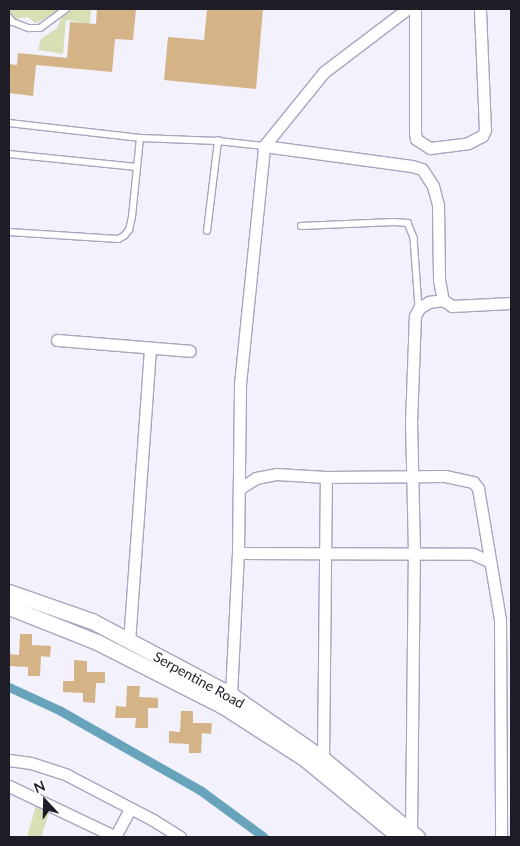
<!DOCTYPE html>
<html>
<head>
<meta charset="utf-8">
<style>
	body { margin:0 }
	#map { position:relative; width:520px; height:846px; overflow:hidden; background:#f2f1fc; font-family:Lato,sans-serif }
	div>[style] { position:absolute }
	.green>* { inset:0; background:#d8dfb5 }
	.canal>* { height:9px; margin:-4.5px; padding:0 4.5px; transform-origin:4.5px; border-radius:4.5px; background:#67a3bb }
	.building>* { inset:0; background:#d4b486 }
	.roads { filter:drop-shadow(1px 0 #a8a5bf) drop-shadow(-1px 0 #a8a5bf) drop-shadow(0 1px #a8a5bf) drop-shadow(0 -1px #a8a5bf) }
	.service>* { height:5.5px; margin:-2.75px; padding:0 2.75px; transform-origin:2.75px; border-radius:2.75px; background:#fff }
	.minor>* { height:11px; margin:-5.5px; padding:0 5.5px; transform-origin:5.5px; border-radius:5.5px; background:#fff }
	.secondary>* { height:15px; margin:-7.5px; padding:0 7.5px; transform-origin:7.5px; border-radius:7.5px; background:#fff }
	span { translate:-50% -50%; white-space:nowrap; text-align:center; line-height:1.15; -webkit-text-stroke:4px #fff; paint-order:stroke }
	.street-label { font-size:14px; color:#1e1d27 }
	.frame { position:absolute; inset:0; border:10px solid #1e1d27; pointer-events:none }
	.north { position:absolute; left:20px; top:776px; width:50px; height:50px; -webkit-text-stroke:4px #fff; paint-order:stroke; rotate:339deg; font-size:14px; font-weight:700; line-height:20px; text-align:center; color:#1e1d27 }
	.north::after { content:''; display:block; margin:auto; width:18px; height:22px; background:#1e1d27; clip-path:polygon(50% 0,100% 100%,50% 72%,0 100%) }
</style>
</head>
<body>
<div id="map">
	<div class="green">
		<i style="clip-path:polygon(9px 9px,62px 9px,36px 23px,27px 17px,14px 19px,9px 13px)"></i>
		<i style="clip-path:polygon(70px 9px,91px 9px,90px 24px,66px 20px,63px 54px,38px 50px,41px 39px,57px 28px,62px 16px)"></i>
		<i style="clip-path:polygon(37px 802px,51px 808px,41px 837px,27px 837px)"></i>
	</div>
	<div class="canal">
		<i style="left:9px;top:687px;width:55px;rotate:24.7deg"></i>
		<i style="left:59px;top:710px;width:162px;rotate:29.6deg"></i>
		<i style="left:200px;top:790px;width:79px;rotate:36.3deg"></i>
	</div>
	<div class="building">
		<i style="clip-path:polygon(97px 9px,136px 9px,133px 40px,115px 39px,112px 72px,36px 65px,33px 96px,9px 93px,9px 64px,17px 65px,18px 53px,67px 58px,70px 22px,96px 24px)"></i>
		<i style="clip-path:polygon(207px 9px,263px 9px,256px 89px,164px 80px,168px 37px,204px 40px)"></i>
		<i style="clip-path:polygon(20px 634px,32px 634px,32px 645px,51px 646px,50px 657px,41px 656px,40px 676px,28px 676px,28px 667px,9px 666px,9px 654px,19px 655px)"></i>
		<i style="clip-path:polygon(74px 660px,87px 661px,87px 672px,105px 672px,105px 683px,96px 683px,95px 703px,83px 702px,83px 693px,63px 692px,63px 681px,74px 681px)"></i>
		<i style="clip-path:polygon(127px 686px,140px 686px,139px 697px,158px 698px,158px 708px,148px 708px,148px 728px,135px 728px,136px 718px,115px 718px,116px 706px,126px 707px)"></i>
		<i style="clip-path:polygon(181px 711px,193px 711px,193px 723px,212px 723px,211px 734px,202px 733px,201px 753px,189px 753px,189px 744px,169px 743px,169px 731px,180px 732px)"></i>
	</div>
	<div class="roads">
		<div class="service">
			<i style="left:9px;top:17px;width:6px;rotate:51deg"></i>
			<i style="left:13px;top:22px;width:17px;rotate:21deg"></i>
			<i style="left:29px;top:28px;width:11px"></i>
			<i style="left:40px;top:28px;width:32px;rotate:-36deg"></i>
			<i style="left:9px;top:123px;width:132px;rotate:6.5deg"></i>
			<i style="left:140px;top:138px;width:78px;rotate:2.2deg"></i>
			<i style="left:218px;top:141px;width:46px;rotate:6.2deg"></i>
			<i style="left:9px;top:154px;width:128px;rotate:5.8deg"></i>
			<i style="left:301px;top:226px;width:93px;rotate:-2.5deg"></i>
			<i style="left:394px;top:222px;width:14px;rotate:4deg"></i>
			<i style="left:408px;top:223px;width:16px;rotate:68deg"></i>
			<i style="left:414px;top:238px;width:70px;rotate:85.9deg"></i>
			<i style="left:207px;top:231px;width:91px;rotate:-83deg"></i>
			<i style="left:9px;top:232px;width:109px;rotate:3.7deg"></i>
			<i style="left:118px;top:239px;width:7px;rotate:-27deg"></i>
			<i style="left:124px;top:236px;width:8px;rotate:-50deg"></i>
			<i style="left:129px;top:230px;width:13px;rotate:-77deg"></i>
			<i style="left:132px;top:217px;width:79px;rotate:-84.2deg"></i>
		</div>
		<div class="minor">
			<i style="left:415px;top:9px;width:123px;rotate:90deg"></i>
			<i style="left:415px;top:132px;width:7px;rotate:82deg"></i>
			<i style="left:416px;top:139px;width:17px;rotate:33deg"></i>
			<i style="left:430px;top:148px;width:38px;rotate:-7deg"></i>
			<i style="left:468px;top:143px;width:16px;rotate:-27deg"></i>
			<i style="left:482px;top:136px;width:7px;rotate:-63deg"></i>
			<i style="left:485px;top:130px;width:121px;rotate:-92.4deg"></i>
			<i style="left:264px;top:146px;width:149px;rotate:7.7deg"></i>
			<i style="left:412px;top:166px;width:10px;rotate:17deg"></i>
			<i style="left:422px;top:169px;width:20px;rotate:57deg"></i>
			<i style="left:433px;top:186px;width:20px;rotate:75deg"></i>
			<i style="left:438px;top:205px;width:75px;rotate:89.2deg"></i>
			<i style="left:439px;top:280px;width:20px;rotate:79deg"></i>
			<i style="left:443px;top:300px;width:11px;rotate:34deg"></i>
			<i style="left:452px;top:306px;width:59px;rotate:-2.9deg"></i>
			<i style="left:57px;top:340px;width:133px;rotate:4.7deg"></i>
			<i style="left:239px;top:489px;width:20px;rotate:-33deg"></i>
			<i style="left:256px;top:478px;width:20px;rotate:-11deg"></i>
			<i style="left:276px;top:474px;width:50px;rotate:3.4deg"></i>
			<i style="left:326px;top:477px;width:119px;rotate:-0.5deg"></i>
			<i style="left:445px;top:476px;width:29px;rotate:12deg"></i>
			<i style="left:473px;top:482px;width:8px;rotate:50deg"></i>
			<i style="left:478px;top:488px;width:134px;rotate:80.5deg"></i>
			<i style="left:500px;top:620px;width:217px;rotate:89.7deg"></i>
			<i style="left:238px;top:553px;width:235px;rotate:0.2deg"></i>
			<i style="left:473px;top:554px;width:17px;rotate:24deg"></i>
			<i style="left:129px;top:642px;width:295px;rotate:-85.9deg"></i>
			<i style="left:231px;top:695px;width:142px;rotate:-87.2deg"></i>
			<i style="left:238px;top:553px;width:169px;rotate:-89.3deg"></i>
			<i style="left:240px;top:384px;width:239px;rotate:-84.2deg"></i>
			<i style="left:264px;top:146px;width:95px;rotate:-51deg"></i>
			<i style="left:324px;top:72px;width:104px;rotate:-37.2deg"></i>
			<i style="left:323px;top:759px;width:282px;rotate:-89.4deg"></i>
			<i style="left:9px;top:760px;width:22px;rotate:8deg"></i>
			<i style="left:31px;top:763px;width:38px;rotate:18deg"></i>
			<i style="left:67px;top:775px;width:97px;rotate:27.6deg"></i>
			<i style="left:153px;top:820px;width:32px;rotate:32deg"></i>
			<i style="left:9px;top:786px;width:119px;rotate:25.5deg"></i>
			<i style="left:411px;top:831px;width:279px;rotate:-89.4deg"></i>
			<i style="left:414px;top:552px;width:129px;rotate:-91.3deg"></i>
			<i style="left:411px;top:423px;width:107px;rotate:-87.9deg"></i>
			<i style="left:415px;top:316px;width:9px;rotate:-63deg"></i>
			<i style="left:419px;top:308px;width:12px;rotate:-31deg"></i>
			<i style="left:429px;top:302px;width:14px;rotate:-8deg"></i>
			<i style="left:115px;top:837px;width:32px;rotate:-62deg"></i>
		</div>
		<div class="secondary">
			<i style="left:9px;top:592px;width:88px;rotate:19.3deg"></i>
			<i style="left:92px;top:621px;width:157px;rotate:28deg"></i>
			<i style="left:231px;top:695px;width:112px;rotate:34.8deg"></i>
			<i style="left:323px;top:759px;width:122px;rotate:39.7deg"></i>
			<i style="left:9px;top:607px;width:95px;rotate:21.7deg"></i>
			<i style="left:97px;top:642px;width:141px;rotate:26.9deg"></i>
			<i style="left:223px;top:706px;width:96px;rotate:32.7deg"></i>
			<i style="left:304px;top:758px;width:124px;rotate:39.5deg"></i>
		</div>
	</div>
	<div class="street-label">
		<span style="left:199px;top:680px;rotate:29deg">Serpentine Road</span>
	</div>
	<div class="frame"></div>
	<div class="north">N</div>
</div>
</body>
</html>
